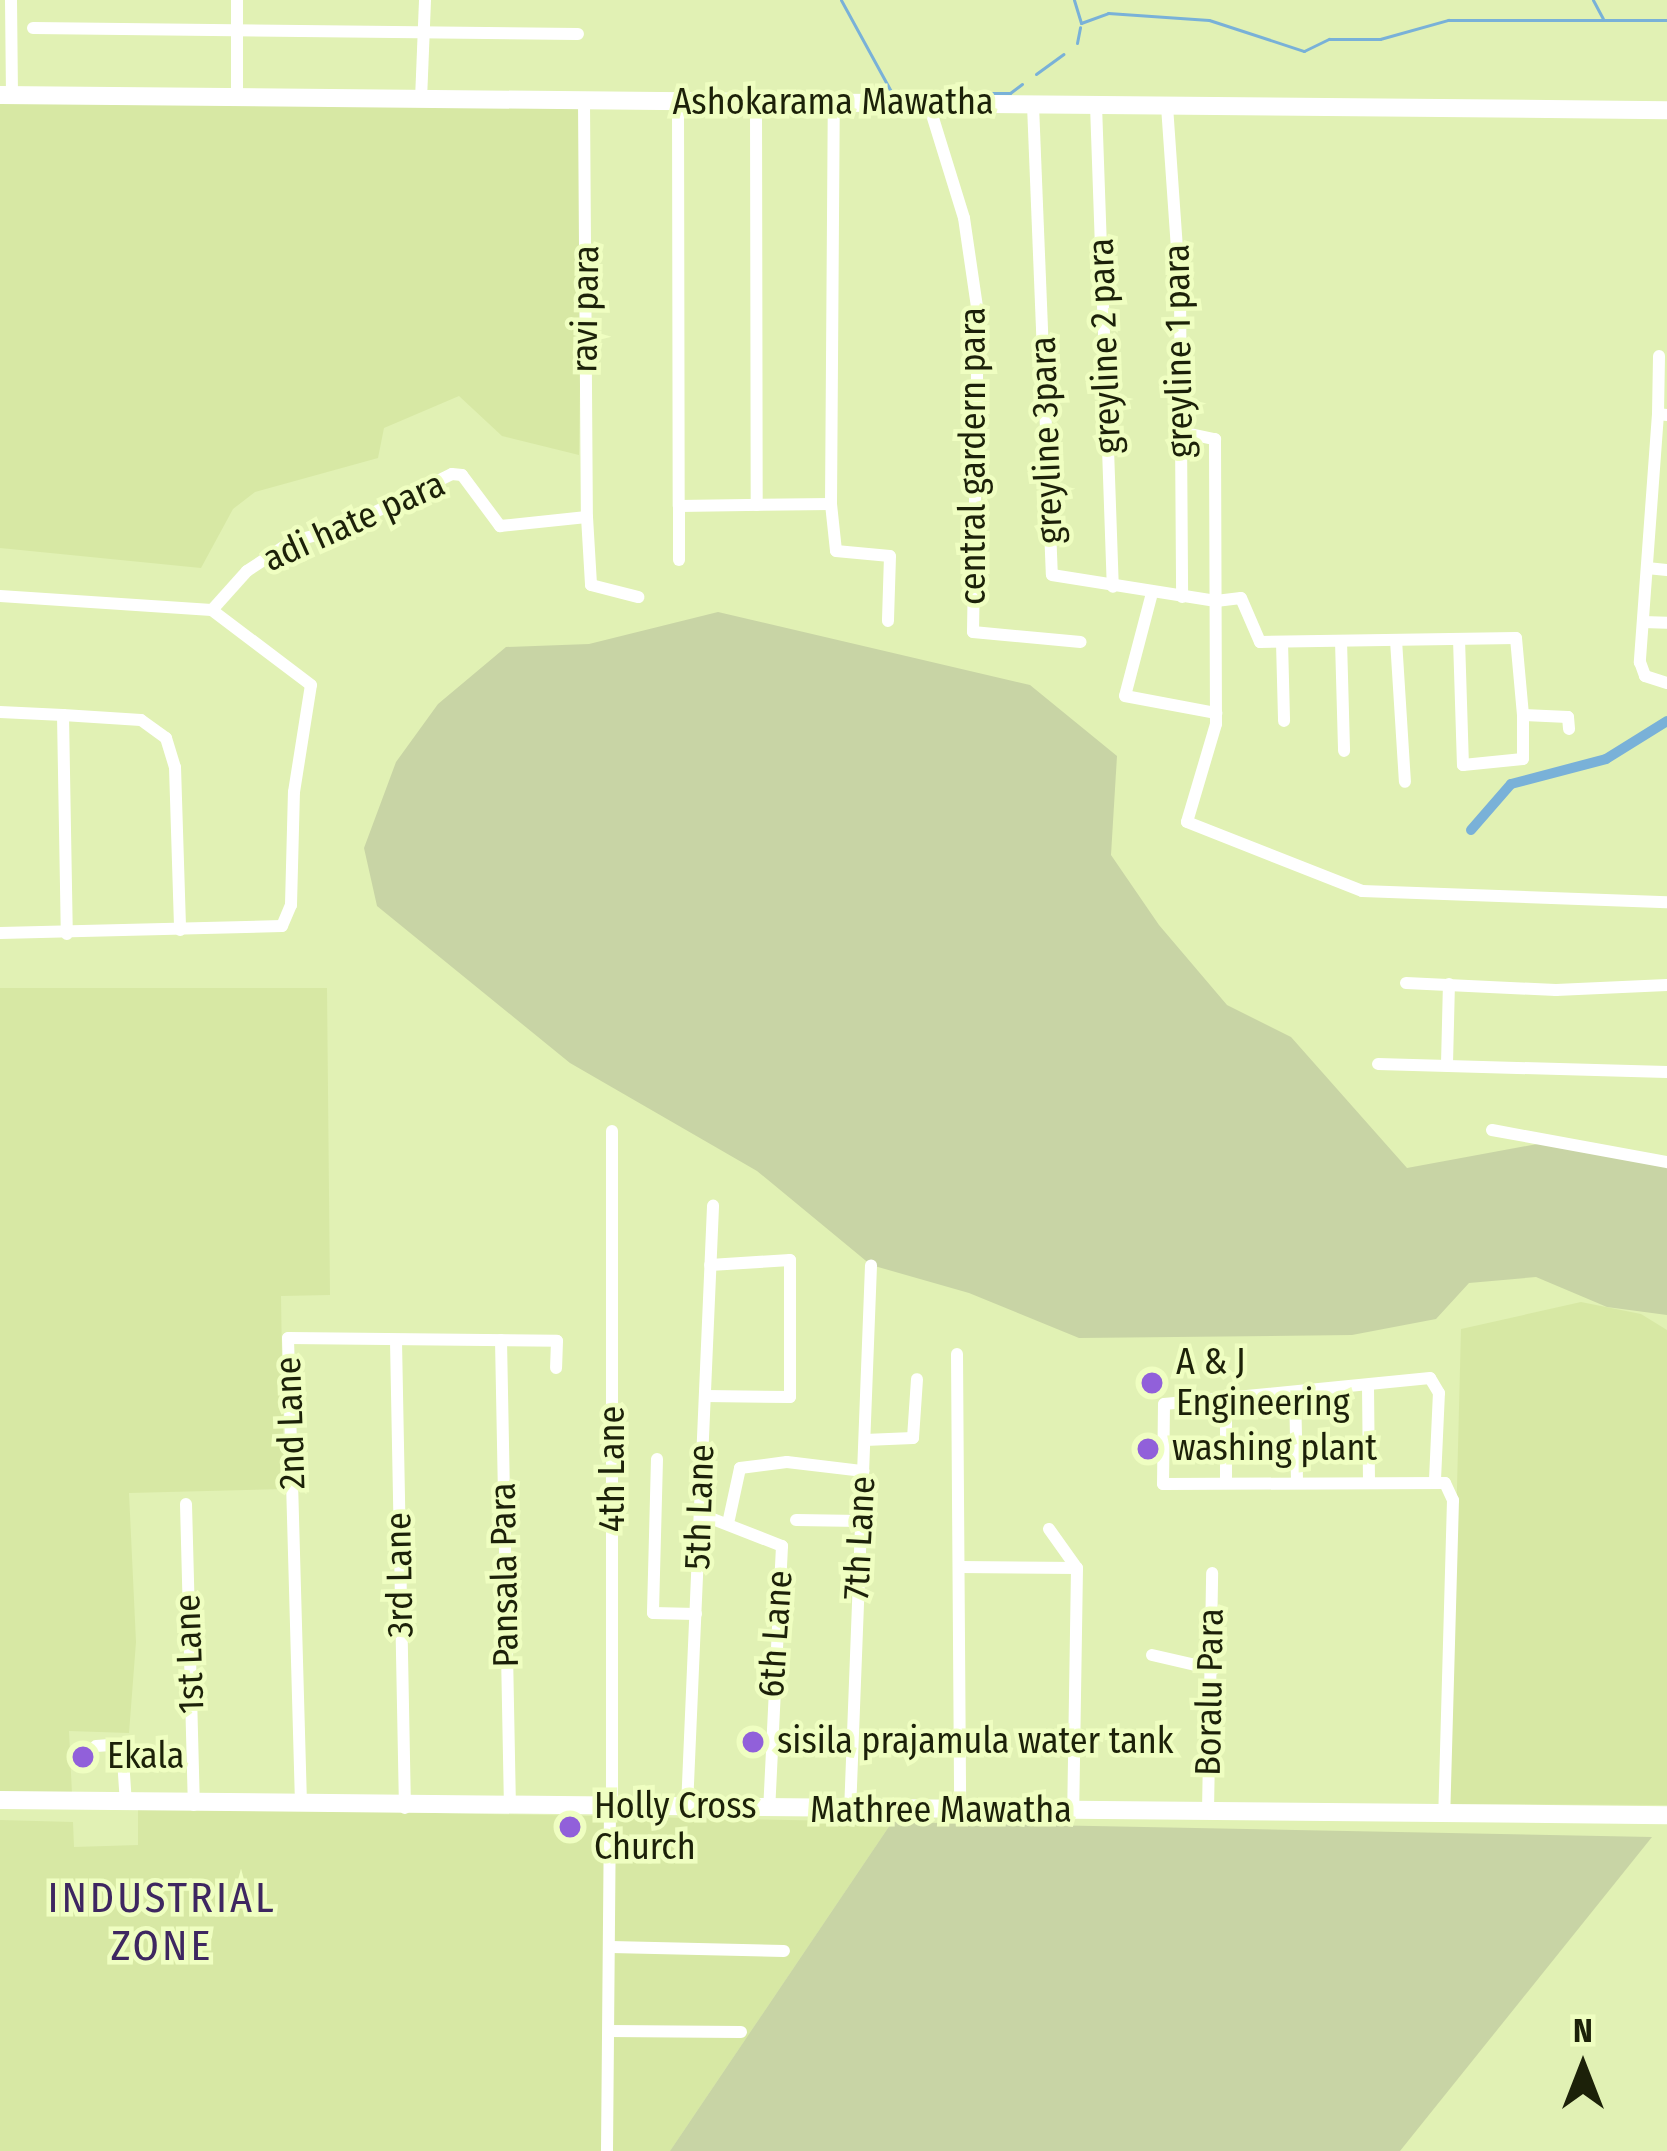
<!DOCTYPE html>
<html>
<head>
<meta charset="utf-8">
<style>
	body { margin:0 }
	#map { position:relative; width:1667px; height:2151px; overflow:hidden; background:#e1f1b4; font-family:"Fira Sans Condensed",sans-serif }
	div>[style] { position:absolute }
	.built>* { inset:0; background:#d7e8a4 }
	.green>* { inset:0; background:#c8d4a5 }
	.stream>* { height:3px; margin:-1.5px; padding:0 1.5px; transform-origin:1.5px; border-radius:1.5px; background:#79b1d8 }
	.canal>* { height:10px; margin:-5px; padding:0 5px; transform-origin:5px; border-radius:5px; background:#79b1d8 }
	.street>* { height:12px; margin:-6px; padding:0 6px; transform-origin:6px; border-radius:6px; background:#fff }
	.secondary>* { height:18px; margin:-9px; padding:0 9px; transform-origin:9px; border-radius:9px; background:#fff }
	.dots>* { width:33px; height:33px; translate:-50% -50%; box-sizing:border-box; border:6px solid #effec1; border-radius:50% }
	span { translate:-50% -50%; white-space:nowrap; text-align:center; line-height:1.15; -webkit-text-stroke:9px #effec1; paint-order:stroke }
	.street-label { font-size:36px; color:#1c2109 }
	.poi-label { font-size:36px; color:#1c2109 }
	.left { translate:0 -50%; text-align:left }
	.quarter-label { font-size:42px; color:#3e2761; letter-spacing:3px }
	.north { position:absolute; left:1523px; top:2007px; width:120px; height:120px; -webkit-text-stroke:9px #effec1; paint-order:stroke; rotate:0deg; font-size:33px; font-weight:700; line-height:48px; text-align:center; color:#1c2109 }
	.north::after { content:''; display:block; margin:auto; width:42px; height:54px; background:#1c2109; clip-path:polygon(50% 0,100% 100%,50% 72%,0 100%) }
</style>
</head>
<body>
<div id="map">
	<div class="built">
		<i style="clip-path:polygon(0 103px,584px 107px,579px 455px,502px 436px,459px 396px,384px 428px,378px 458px,255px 492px,233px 509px,201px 568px,0 548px)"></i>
		<i style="clip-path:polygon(0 988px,327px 988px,330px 1295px,281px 1296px,284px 1489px,129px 1493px,136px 1642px,129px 1733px,69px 1731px,72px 1794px,0 1793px)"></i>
		<i style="clip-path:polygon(1581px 1302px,1641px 1314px,1667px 1330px,1667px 1805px,1449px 1804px,1461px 1329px)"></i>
		<i style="clip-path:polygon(138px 1807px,892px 1822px,670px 2151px,0 2151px,0 1820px,73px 1822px,74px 1847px,138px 1845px)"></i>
	</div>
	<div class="green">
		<i style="clip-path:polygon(718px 612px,1030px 685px,1117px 756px,1111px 855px,1159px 925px,1227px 1005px,1291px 1037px,1407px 1168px,1564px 1139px,1667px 1162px,1667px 1315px,1607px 1307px,1536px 1277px,1469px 1283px,1436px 1319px,1352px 1335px,1079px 1338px,969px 1293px,871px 1265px,757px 1171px,570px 1063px,377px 906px,364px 848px,396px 762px,438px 704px,506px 647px,589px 644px)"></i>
		<i style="clip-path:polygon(892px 1822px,1652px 1837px,1400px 2151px,670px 2151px)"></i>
	</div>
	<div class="stream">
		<i style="left:841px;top:0;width:106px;rotate:61.3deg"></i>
		<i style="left:892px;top:93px;width:118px"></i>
		<i style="left:1010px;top:93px;width:15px;rotate:-37deg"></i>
		<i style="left:1074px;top:0;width:24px;rotate:73deg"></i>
		<i style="left:1081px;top:23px;width:29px;rotate:-20deg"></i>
		<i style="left:1108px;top:13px;width:101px;rotate:4deg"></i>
		<i style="left:1209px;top:20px;width:100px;rotate:18.1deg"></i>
		<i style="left:1304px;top:51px;width:28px;rotate:-26deg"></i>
		<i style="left:1329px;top:39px;width:51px"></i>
		<i style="left:1380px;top:39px;width:71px;rotate:-15.6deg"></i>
		<i style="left:1448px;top:20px;width:219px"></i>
		<i style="left:1593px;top:0;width:21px;rotate:62deg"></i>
		<i style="left:1077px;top:43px;width:16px;rotate:-79deg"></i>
		<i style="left:1036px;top:74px;width:34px;rotate:-36deg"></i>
	</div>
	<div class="canal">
		<i style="left:1471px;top:830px;width:61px;rotate:-49deg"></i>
		<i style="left:1511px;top:784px;width:98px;rotate:-14.7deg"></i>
		<i style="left:1606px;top:759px;width:72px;rotate:-31.9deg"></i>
	</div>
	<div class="street">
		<i style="left:11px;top:0;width:95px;rotate:89.4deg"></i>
		<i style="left:237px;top:0;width:100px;rotate:90deg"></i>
		<i style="left:33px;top:28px;width:545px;rotate:0.63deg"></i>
		<i style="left:421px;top:100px;width:100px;rotate:-87.7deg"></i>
		<i style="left:584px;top:102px;width:415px;rotate:89.6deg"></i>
		<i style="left:678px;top:103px;width:403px;rotate:89.9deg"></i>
		<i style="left:756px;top:103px;width:402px;rotate:89.9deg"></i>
		<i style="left:929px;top:105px;width:118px;rotate:72.8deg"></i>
		<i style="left:964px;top:218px;width:97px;rotate:81.7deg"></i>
		<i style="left:978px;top:314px;width:318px;rotate:90.9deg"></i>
		<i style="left:973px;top:632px;width:108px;rotate:5.3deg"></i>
		<i style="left:1033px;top:105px;width:470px;rotate:87.7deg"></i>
		<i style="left:1052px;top:575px;width:166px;rotate:9deg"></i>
		<i style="left:1216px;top:601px;width:25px;rotate:-7deg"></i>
		<i style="left:1241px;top:598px;width:48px;rotate:66.6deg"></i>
		<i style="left:1260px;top:642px;width:256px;rotate:-0.9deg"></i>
		<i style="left:1516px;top:638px;width:77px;rotate:84.8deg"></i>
		<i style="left:1523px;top:715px;width:45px;rotate:2.5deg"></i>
		<i style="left:1568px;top:717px;width:12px;rotate:85deg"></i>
		<i style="left:1096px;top:105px;width:482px;rotate:88deg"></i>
		<i style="left:1167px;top:106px;width:184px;rotate:86deg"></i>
		<i style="left:1180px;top:290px;width:307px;rotate:89.6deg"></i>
		<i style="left:1658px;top:414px;width:58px;rotate:-89deg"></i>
		<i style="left:1667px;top:415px;width:9px;rotate:-174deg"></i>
		<i style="left:1658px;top:414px;width:249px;rotate:94.2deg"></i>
		<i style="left:1640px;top:662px;width:15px;rotate:70deg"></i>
		<i style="left:1645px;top:676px;width:23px;rotate:18deg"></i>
		<i style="left:1181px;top:432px;width:35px;rotate:12deg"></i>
		<i style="left:1215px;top:439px;width:285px;rotate:89.8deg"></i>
		<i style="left:1216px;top:724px;width:102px;rotate:106.5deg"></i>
		<i style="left:1187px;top:822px;width:188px;rotate:21.5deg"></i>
		<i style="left:1362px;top:891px;width:305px;rotate:2.1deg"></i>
		<i style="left:831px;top:504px;width:400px;rotate:-89.6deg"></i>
		<i style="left:679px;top:560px;width:54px;rotate:-90deg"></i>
		<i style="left:679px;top:506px;width:152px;rotate:-0.8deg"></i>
		<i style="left:831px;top:504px;width:47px;rotate:83.9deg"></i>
		<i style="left:836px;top:551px;width:54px;rotate:5.3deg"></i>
		<i style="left:890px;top:556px;width:65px;rotate:91.8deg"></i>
		<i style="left:1647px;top:568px;width:20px;rotate:6deg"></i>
		<i style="left:1152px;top:593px;width:106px;rotate:104.7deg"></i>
		<i style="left:1125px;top:696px;width:93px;rotate:10.6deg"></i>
		<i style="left:0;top:596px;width:212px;rotate:3.8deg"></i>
		<i style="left:212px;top:610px;width:52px;rotate:-48.1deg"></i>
		<i style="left:247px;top:571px;width:53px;rotate:-33.4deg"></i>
		<i style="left:291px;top:542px;width:56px;rotate:-15.5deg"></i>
		<i style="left:345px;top:527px;width:119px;rotate:-26.4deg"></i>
		<i style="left:452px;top:474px;width:10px;rotate:6deg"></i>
		<i style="left:462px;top:475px;width:64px;rotate:53.3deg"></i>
		<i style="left:500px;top:526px;width:87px;rotate:-5.9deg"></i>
		<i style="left:587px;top:517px;width:68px;rotate:86.6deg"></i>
		<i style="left:591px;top:585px;width:49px;rotate:14.3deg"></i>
		<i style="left:1643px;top:622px;width:24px;rotate:2deg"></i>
		<i style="left:1459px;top:639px;width:126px;rotate:88.2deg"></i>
		<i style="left:1463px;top:765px;width:60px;rotate:-5.7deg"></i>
		<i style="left:1523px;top:759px;width:44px;rotate:-90deg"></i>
		<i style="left:1396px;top:640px;width:142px;rotate:86.4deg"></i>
		<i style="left:1341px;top:641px;width:110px;rotate:88.4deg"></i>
		<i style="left:1282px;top:642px;width:79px;rotate:88.5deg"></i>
		<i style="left:0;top:712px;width:63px;rotate:2.7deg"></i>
		<i style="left:63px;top:715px;width:219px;rotate:89deg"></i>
		<i style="left:63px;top:715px;width:78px;rotate:3.7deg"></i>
		<i style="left:141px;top:720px;width:31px;rotate:36deg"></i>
		<i style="left:166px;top:738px;width:30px;rotate:73deg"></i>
		<i style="left:175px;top:767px;width:163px;rotate:88.2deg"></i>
		<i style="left:0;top:933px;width:282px;rotate:-1.4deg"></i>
		<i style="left:282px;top:926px;width:23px;rotate:-67deg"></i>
		<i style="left:291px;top:905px;width:113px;rotate:-88.5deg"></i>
		<i style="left:294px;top:792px;width:108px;rotate:-81deg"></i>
		<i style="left:311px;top:685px;width:124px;rotate:-142.9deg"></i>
		<i style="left:1406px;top:983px;width:150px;rotate:2.7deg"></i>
		<i style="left:1556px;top:990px;width:111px;rotate:-2.6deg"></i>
		<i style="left:1378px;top:1064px;width:289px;rotate:1.6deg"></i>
		<i style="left:1447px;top:1064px;width:80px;rotate:-88.6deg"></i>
		<i style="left:1492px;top:1130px;width:178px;rotate:10.4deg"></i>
		<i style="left:612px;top:1131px;width:676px;rotate:90deg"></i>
		<i style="left:501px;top:1340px;width:467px;rotate:88.9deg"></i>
		<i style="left:396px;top:1341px;width:467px;rotate:88.9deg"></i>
		<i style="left:957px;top:1354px;width:455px;rotate:89.6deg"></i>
		<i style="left:1368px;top:1386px;width:93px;rotate:89.4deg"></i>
		<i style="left:1295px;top:1392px;width:90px;rotate:88.7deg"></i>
		<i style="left:705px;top:1396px;width:85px;rotate:0.7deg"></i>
		<i style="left:790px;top:1397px;width:137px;rotate:-90deg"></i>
		<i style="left:790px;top:1260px;width:80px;rotate:176.4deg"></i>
		<i style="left:1226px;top:1398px;width:85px;rotate:90deg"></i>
		<i style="left:865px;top:1440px;width:48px;rotate:-2.4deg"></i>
		<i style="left:913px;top:1438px;width:59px;rotate:-86.1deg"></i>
		<i style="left:657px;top:1459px;width:154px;rotate:91.5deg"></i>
		<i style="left:653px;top:1613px;width:43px;rotate:1.3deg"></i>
		<i style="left:1435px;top:1480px;width:87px;rotate:-87.4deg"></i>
		<i style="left:1439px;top:1393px;width:17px;rotate:-121deg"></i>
		<i style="left:1430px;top:1378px;width:267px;rotate:174.4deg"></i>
		<i style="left:1164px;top:1404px;width:80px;rotate:90.7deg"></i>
		<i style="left:1163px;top:1484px;width:282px;rotate:-0.2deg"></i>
		<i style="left:1445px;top:1483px;width:19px;rotate:65deg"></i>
		<i style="left:1453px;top:1500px;width:313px;rotate:91.6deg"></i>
		<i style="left:186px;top:1504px;width:301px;rotate:88.5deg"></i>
		<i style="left:700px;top:1514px;width:88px;rotate:21.3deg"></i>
		<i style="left:782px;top:1546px;width:263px;rotate:92.8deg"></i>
		<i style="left:729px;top:1519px;width:52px;rotate:-77.8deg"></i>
		<i style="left:740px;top:1468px;width:47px;rotate:-7.3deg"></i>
		<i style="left:787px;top:1462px;width:77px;rotate:6.8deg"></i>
		<i style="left:796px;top:1520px;width:65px;rotate:0.9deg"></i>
		<i style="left:1049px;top:1529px;width:47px;rotate:54.6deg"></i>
		<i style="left:959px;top:1567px;width:118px;rotate:0.5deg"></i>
		<i style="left:1077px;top:1568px;width:242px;rotate:90.9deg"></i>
		<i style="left:1152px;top:1655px;width:63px;rotate:12.9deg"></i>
		<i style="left:96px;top:1746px;width:26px;rotate:-4deg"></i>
		<i style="left:122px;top:1744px;width:60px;rotate:86.2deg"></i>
		<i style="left:301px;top:1804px;width:466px;rotate:-91.6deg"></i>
		<i style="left:288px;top:1338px;width:269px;rotate:0.6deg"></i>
		<i style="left:557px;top:1341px;width:27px;rotate:92deg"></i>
		<i style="left:687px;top:1807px;width:602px;rotate:-87.52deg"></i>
		<i style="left:1208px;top:1811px;width:238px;rotate:-89deg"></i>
		<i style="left:850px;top:1812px;width:547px;rotate:-87.8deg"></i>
		<i style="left:611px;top:1947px;width:173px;rotate:1.3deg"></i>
		<i style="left:609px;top:2031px;width:132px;rotate:0.4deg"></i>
		<i style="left:607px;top:2151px;width:343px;rotate:-89.5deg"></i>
	</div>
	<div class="secondary">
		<i style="left:0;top:95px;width:1667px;rotate:0.52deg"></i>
		<i style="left:0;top:1800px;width:1667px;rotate:0.52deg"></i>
	</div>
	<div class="dots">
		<i style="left:1152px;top:1383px;background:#9160da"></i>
		<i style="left:1148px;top:1449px;background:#9160da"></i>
		<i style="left:753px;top:1742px;background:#9160da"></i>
		<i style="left:83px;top:1757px;background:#9160da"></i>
		<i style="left:570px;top:1827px;background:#9160da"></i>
	</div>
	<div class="street-label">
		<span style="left:833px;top:103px">Ashokarama Mawatha</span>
		<span style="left:586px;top:309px;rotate:-89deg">ravi para</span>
		<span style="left:1105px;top:346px;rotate:-92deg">greyline 2 para</span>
		<span style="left:1179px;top:351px;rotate:-91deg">greyline 1 para</span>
		<span style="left:1047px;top:440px;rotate:-92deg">greyline 3para</span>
		<span style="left:974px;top:456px;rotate:-90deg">central gardern para</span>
		<span style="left:354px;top:522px;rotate:-24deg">adi hate para</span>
		<span style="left:291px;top:1423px;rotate:-92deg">2nd Lane</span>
		<span style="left:613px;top:1469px;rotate:-90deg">4th Lane</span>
		<span style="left:700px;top:1507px;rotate:-88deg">5th Lane</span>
		<span style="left:860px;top:1538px;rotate:-87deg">7th Lane</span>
		<span style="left:400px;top:1575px;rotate:-91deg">3rd Lane</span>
		<span style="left:505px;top:1575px;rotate:-91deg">Pansala Para</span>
		<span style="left:776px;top:1634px;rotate:-86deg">6th Lane</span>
		<span style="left:190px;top:1654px;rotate:-92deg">1st Lane</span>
		<span style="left:1210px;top:1692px;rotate:-89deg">Boralu Para</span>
		<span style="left:941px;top:1811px">Mathree Mawatha</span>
	</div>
	<div class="poi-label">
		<span class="left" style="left:1176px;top:1383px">A &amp; J<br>Engineering</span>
		<span class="left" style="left:1172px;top:1449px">washing plant</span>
		<span class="left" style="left:777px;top:1742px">sisila prajamula water tank</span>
		<span class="left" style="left:107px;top:1757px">Ekala</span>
		<span class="left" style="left:594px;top:1827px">Holly Cross<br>Church</span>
	</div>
	<div class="quarter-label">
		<span style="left:162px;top:1922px">INDUSTRIAL<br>ZONE</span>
	</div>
	<div class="north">N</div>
</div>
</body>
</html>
